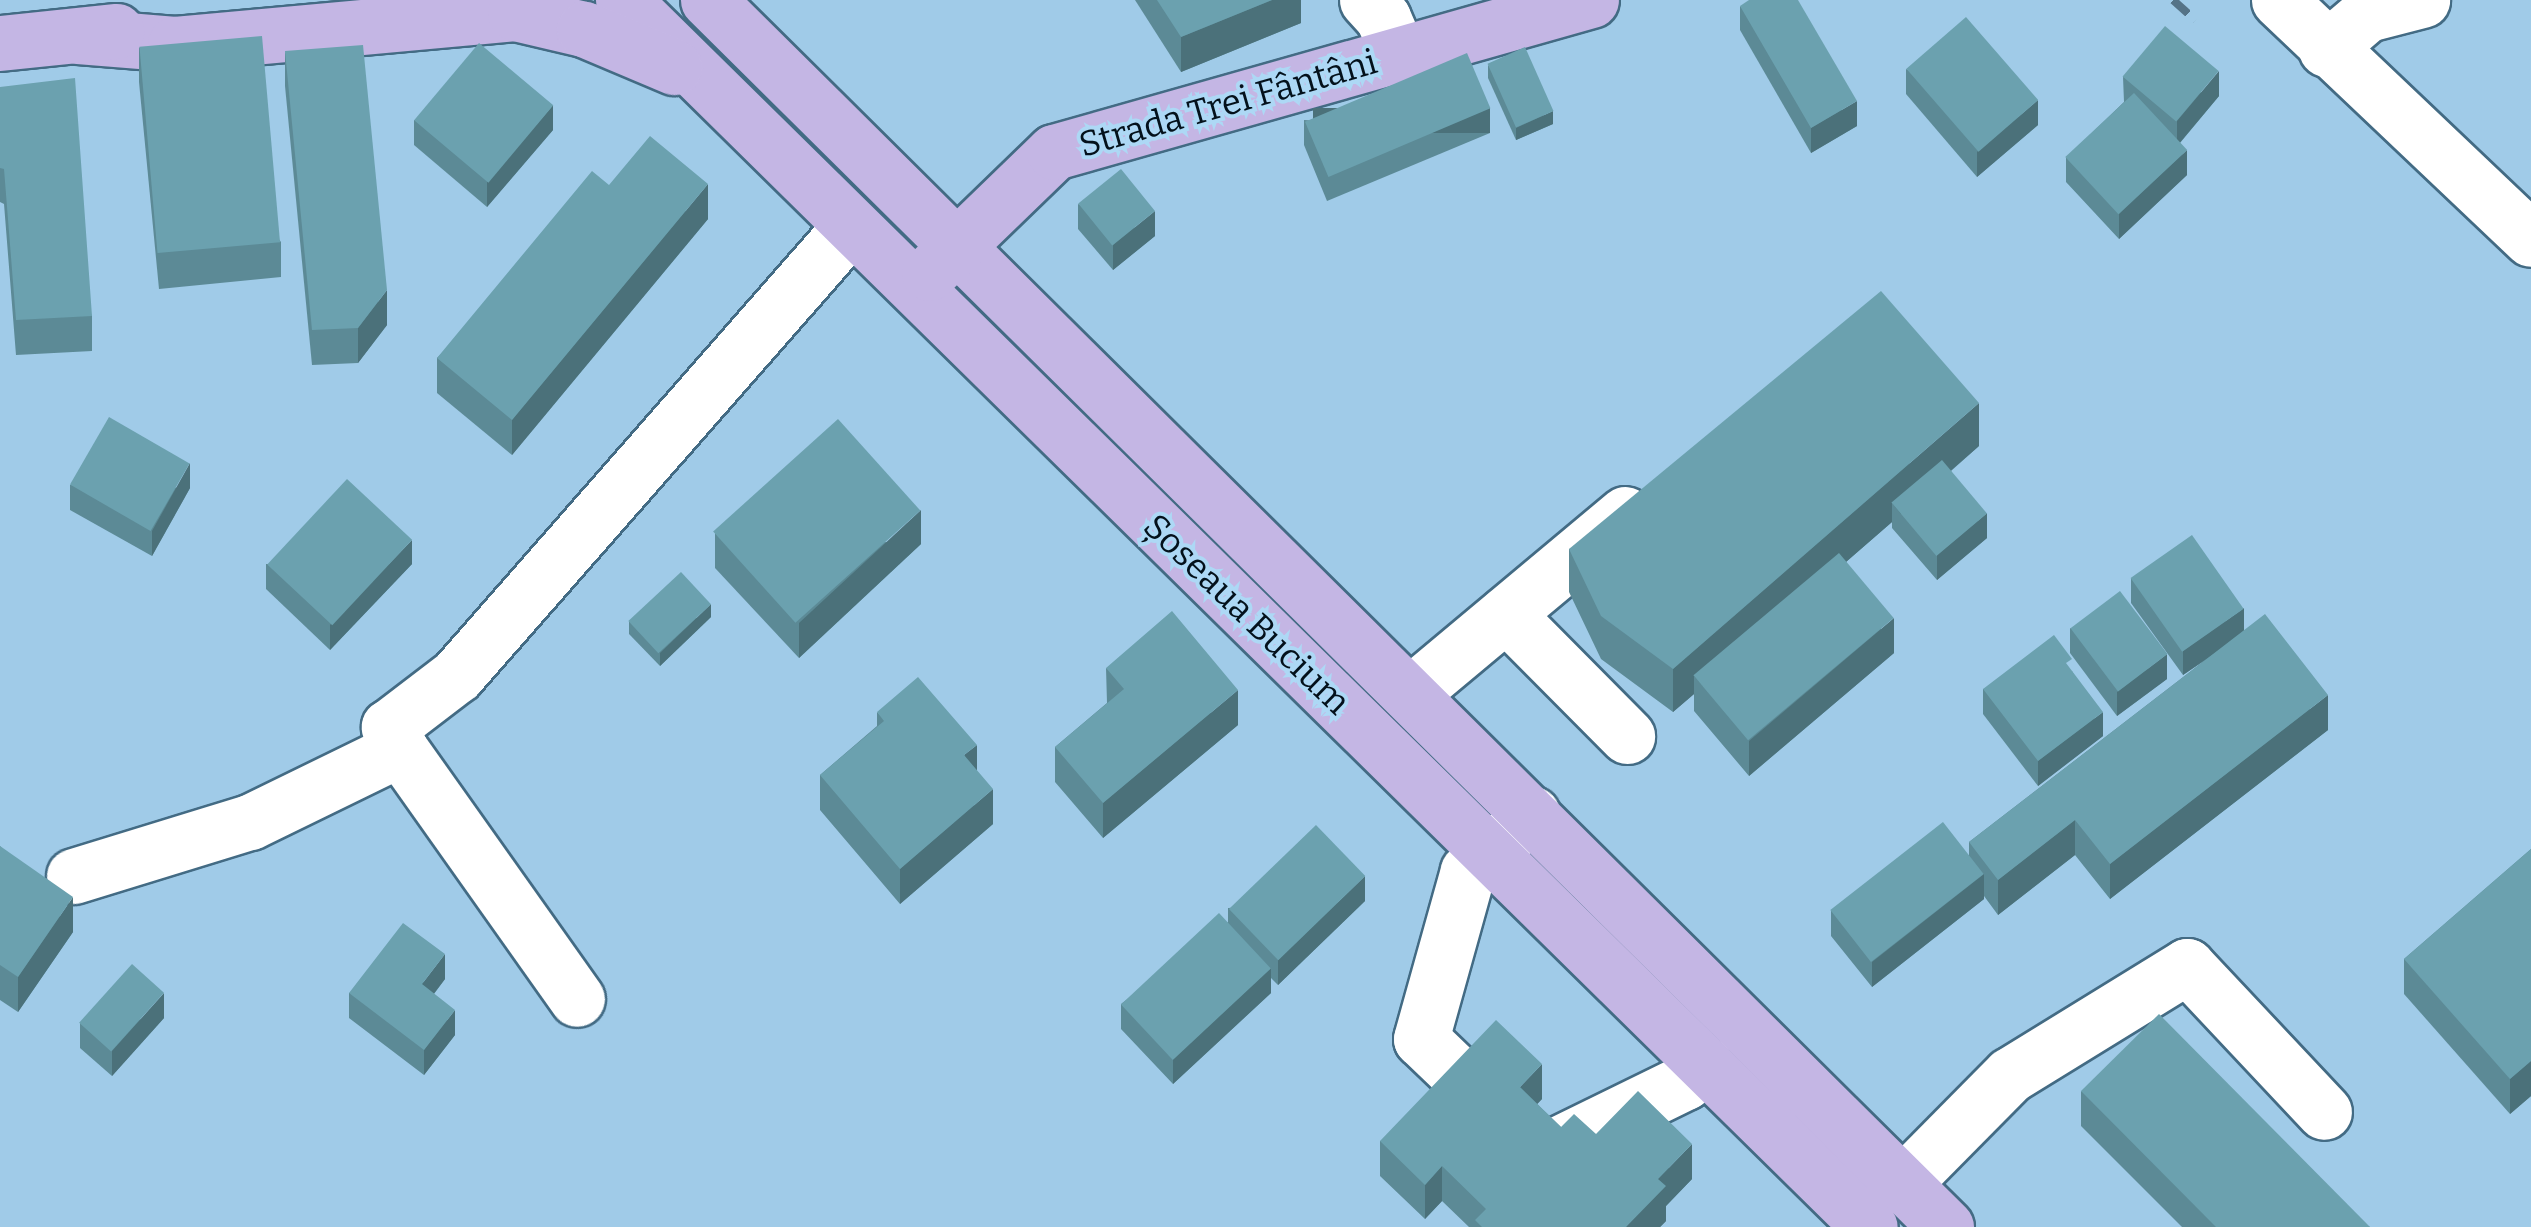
<!DOCTYPE html>
<html>
<head>
<meta charset="utf-8">
<style>
	body { margin:0 }
	#map { position:relative; width:2531px; height:1227px; overflow:hidden; background:#a0cbe8; font-family:Bitter,serif }
	div>[style] { position:absolute }
	.roads { filter:drop-shadow(2px 0 #436b84) drop-shadow(-2px 0 #436b84) drop-shadow(0 2px #436b84) drop-shadow(0 -2px #436b84) }
	.minor>* { height:55px; margin:-27.5px; padding:0 27.5px; transform-origin:27.5px; border-radius:27.5px; background:#fff }
	.major>* { height:55px; margin:-27.5px; padding:0 27.5px; transform-origin:27.5px; border-radius:27.5px; background:#c4b6e4 }
	.rail>* { height:8px; margin-top:-4px; transform-origin:0; background:repeating-linear-gradient(90deg,#557387 0 20px,transparent 0 30px) }
	.wall>* { inset:0; background:#5c8a96 }
	.shaded-wall>* { inset:0; background:#4b717a; transform-origin:0 0 }
	.building>* { inset:0; background:#6ba1af; transform-origin:0 0 }
	span { translate:-50% -50%; white-space:nowrap; text-align:center; line-height:1.15; -webkit-text-stroke:8px #add8f5; paint-order:stroke }
	.street-label { font-size:35px; color:#03111b }
</style>
</head>
<body>
<div id="map">
	<div class="roads">
		<div class="minor">
			<i style="left:1367px;top:0;width:24px;rotate:48deg"></i>
			<i style="left:1383px;top:18px;width:40px;rotate:66.6deg"></i>
			<i style="left:2279px;top:0;width:347px;rotate:43.5deg"></i>
			<i style="left:2326px;top:49px;width:54px;rotate:-40.5deg"></i>
			<i style="left:2367px;top:14px;width:57px;rotate:-14.3deg"></i>
			<i style="left:1506px;top:614px;width:172px;rotate:45.2deg"></i>
			<i style="left:1411px;top:693px;width:279px;rotate:-39.9deg"></i>
			<i style="left:400px;top:749px;width:306px;rotate:54.7deg"></i>
			<i style="left:74px;top:876px;width:184px;rotate:-17.1deg"></i>
			<i style="left:250px;top:822px;width:167px;rotate:-26deg"></i>
			<i style="left:400px;top:749px;width:25px;rotate:-117deg"></i>
			<i style="left:389px;top:727px;width:86px;rotate:-37.4deg"></i>
			<i style="left:457px;top:675px;width:597px;rotate:-48.73deg"></i>
			<i style="left:1468px;top:1084px;width:65px;rotate:-136.2deg"></i>
			<i style="left:1421px;top:1039px;width:174px;rotate:-74.4deg"></i>
			<i style="left:1468px;top:871px;width:86px;rotate:-41.7deg"></i>
			<i style="left:1548px;top:1149px;width:153px;rotate:-26.1deg"></i>
			<i style="left:1685px;top:1082px;width:27px;rotate:-42deg"></i>
			<i style="left:1902px;top:1184px;width:153px;rotate:-45.3deg"></i>
			<i style="left:2010px;top:1075px;width:208px;rotate:-31.6deg"></i>
			<i style="left:2187px;top:966px;width:200px;rotate:46.8deg"></i>
		</div>
		<div class="major">
			<i style="left:623px;top:0;width:1749px;rotate:44.54deg"></i>
			<i style="left:708px;top:0;width:1743px;rotate:44.74deg"></i>
			<i style="left:78px;top:36px;width:97px;rotate:4.7deg"></i>
			<i style="left:175px;top:44px;width:341px;rotate:-5.2deg"></i>
			<i style="left:515px;top:13px;width:71px;rotate:13.1deg"></i>
			<i style="left:584px;top:29px;width:98px;rotate:22.9deg"></i>
			<i style="left:0;top:43px;width:117px;rotate:-5.9deg"></i>
			<i style="left:929px;top:273px;width:174px;rotate:-44.1deg"></i>
			<i style="left:1054px;top:152px;width:558px;rotate:-15.8deg"></i>
		</div>
	</div>
	<div class="rail">
		<i style="left:2173px;top:0;width:30px;rotate:42deg"></i>
	</div>
	<div class="wall">
		<i style="clip-path:polygon(1135px 0,1301px 0,1301px 23px,1181px 72px)"></i>
		<i style="clip-path:polygon(1740px 6px,1857px 126px,1811px 153px,1740px 30px)"></i>
		<i style="clip-path:polygon(139px 47px,281px 242px,281px 277px,159px 289px,139px 82px)"></i>
		<i style="clip-path:polygon(285px 51px,387px 325px,358px 363px,312px 365px,285px 86px)"></i>
		<i style="clip-path:polygon(1488px 65px,1553px 124px,1516px 140px,1488px 78px)"></i>
		<i style="clip-path:polygon(1906px 69px,2038px 125px,1977px 177px,1906px 94px)"></i>
		<i style="clip-path:polygon(2123px 77px,2219px 96px,2180px 143px,2187px 175px,2119px 239px,2066px 182px,2066px 158px,2124px 102px)"></i>
		<i style="clip-path:polygon(0 87px,92px 316px,92px 351px,16px 355px,4px 204px,0 202px)"></i>
		<i style="clip-path:polygon(414px 120px,553px 130px,487px 207px,414px 145px)"></i>
		<i style="clip-path:polygon(1304px 120px,1490px 133px,1327px 201px,1304px 145px)"></i>
		<i style="clip-path:polygon(609px 185px,708px 219px,512px 455px,437px 393px,437px 358px)"></i>
		<i style="clip-path:polygon(1078px 204px,1155px 236px,1113px 270px,1078px 229px)"></i>
		<i style="clip-path:polygon(1979px 446px,1951px 471px,1987px 538px,1937px 580px,1892px 528px,1892px 522px,1846px 562px,1894px 653px,1749px 776px,1694px 711px,1694px 694px,1673px 712px,1601px 659px,1569px 592px,1569px 549px)"></i>
		<i style="clip-path:polygon(70px 485px,190px 488px,152px 556px,70px 510px)"></i>
		<i style="clip-path:polygon(715px 533px,921px 544px,799px 658px,715px 568px)"></i>
		<i style="clip-path:polygon(266px 564px,412px 564px,330px 650px,266px 589px)"></i>
		<i style="clip-path:polygon(2131px 578px,2244px 630px,2328px 730px,2110px 899px,2075px 855px,1998px 915px,1984px 896px,1984px 899px,1872px 987px,1831px 936px,1831px 911px,1969px 855px,1969px 842px,2204px 661px,2183px 675px,2131px 603px)"></i>
		<i style="clip-path:polygon(711px 617px,660px 666px,629px 634px,629px 622px)"></i>
		<i style="clip-path:polygon(2070px 628px,2167px 679px,2117px 716px,2070px 653px)"></i>
		<i style="clip-path:polygon(1106px 668px,1238px 725px,1103px 838px,1055px 782px,1055px 747px,1107px 703px)"></i>
		<i style="clip-path:polygon(2072px 671px,2103px 736px,2038px 786px,1983px 714px,1983px 689px)"></i>
		<i style="clip-path:polygon(877px 712px,993px 824px,900px 904px,820px 810px,820px 775px,877px 726px)"></i>
		<i style="clip-path:polygon(0 846px,73px 932px,18px 1012px,0 1000px)"></i>
		<i style="clip-path:polygon(2531px 849px,2531px 1096px,2510px 1114px,2404px 994px,2404px 959px)"></i>
		<i style="clip-path:polygon(1365px 901px,1278px 985px,1271px 978px,1271px 993px,1173px 1084px,1121px 1029px,1121px 1004px,1228px 922px,1228px 908px)"></i>
		<i style="clip-path:polygon(445px 979px,434px 994px,455px 1035px,424px 1075px,349px 1018px,349px 993px)"></i>
		<i style="clip-path:polygon(164px 1018px,112px 1076px,80px 1048px,80px 1023px)"></i>
		<i style="clip-path:polygon(2081px 1091px,2370px 1227px,2182px 1227px,2081px 1126px)"></i>
		<i style="clip-path:polygon(1542px 1099px,1537px 1104px,1561px 1127px,1596px 1134px,1692px 1179px,1666px 1206px,1666px 1221px,1660px 1227px,1469px 1227px,1442px 1201px,1425px 1219px,1380px 1176px,1380px 1141px)"></i>
	</div>
	<div class="shaded-wall">
		<i style="clip-path:polygon(1272px 0,1301px 0,1301px 23px,1181px 72px,1181px 37px)"></i>
		<i style="clip-path:polygon(2219px 71px,2219px 96px,2177px 146px,2177px 121px)"></i>
		<i style="clip-path:polygon(2038px 100px,2038px 125px,1977px 177px,1977px 152px)"></i>
		<i style="clip-path:polygon(1857px 101px,1857px 126px,1811px 153px,1811px 128px)"></i>
		<i style="clip-path:polygon(553px 105px,553px 130px,487px 207px,487px 182px)"></i>
		<i style="left:1490px;top:108px;width:25px;height:177px;rotate:90deg"></i>
		<i style="clip-path:polygon(1553px 111px,1553px 124px,1516px 140px,1516px 128px)"></i>
		<i style="clip-path:polygon(2187px 150px,2187px 175px,2119px 239px,2119px 214px)"></i>
		<i style="clip-path:polygon(708px 184px,708px 219px,512px 455px,512px 420px)"></i>
		<i style="clip-path:polygon(1155px 211px,1155px 236px,1113px 270px,1113px 245px)"></i>
		<i style="clip-path:polygon(387px 290px,387px 325px,358px 363px,358px 328px)"></i>
		<i style="clip-path:polygon(1979px 403px,1979px 446px,1901px 514px,1892px 503px,1892px 522px,1703px 686px,1694px 676px,1694px 694px,1673px 712px,1673px 669px)"></i>
		<i style="clip-path:polygon(190px 463px,190px 488px,152px 556px,152px 531px)"></i>
		<i style="clip-path:polygon(921px 510px,921px 544px,799px 658px,799px 623px)"></i>
		<i style="clip-path:polygon(1987px 513px,1987px 538px,1937px 580px,1937px 555px)"></i>
		<i style="clip-path:polygon(412px 540px,412px 564px,330px 650px,330px 625px)"></i>
		<i style="clip-path:polygon(711px 604px,711px 617px,660px 666px,660px 653px)"></i>
		<i style="clip-path:polygon(2244px 608px,2244px 633px,2183px 675px,2183px 651px)"></i>
		<i style="clip-path:polygon(1894px 618px,1894px 653px,1749px 776px,1749px 741px)"></i>
		<i style="clip-path:polygon(2167px 654px,2167px 679px,2117px 716px,2117px 692px)"></i>
		<i style="clip-path:polygon(1238px 690px,1238px 725px,1103px 838px,1103px 803px)"></i>
		<i style="clip-path:polygon(2328px 695px,2328px 730px,2110px 899px,2110px 864px)"></i>
		<i style="clip-path:polygon(2103px 712px,2103px 736px,2038px 786px,2038px 761px)"></i>
		<i style="clip-path:polygon(977px 745px,977px 780px,964px 755px)"></i>
		<i style="clip-path:polygon(993px 789px,993px 824px,900px 904px,900px 869px)"></i>
		<i style="clip-path:polygon(2075px 820px,2075px 855px,1998px 915px,1998px 880px)"></i>
		<i style="clip-path:polygon(1984px 874px,1984px 899px,1872px 987px,1872px 962px)"></i>
		<i style="clip-path:polygon(1365px 876px,1365px 901px,1278px 985px,1278px 960px)"></i>
		<i style="clip-path:polygon(73px 897px,73px 932px,18px 1012px,18px 977px)"></i>
		<i style="clip-path:polygon(445px 954px,445px 979px,422px 1009px,422px 984px)"></i>
		<i style="clip-path:polygon(1271px 968px,1271px 993px,1173px 1084px,1173px 1059px)"></i>
		<i style="clip-path:polygon(164px 993px,164px 1018px,112px 1076px,112px 1051px)"></i>
		<i style="clip-path:polygon(455px 1010px,455px 1035px,424px 1075px,424px 1050px)"></i>
		<i style="clip-path:polygon(2531px 1061px,2531px 1096px,2510px 1114px,2510px 1079px)"></i>
		<i style="clip-path:polygon(1542px 1064px,1542px 1099px,1520px 1122px,1520px 1087px)"></i>
		<i style="clip-path:polygon(1692px 1144px,1692px 1179px,1666px 1206px,1666px 1221px,1660px 1227px,1626px 1227px,1658px 1179px)"></i>
		<i style="clip-path:polygon(1442px 1166px,1442px 1201px,1425px 1219px,1425px 1185px)"></i>
	</div>
	<div class="building">
		<i style="clip-path:polygon(1157px 0,1272px 0,1181px 37px)"></i>
		<i style="clip-path:polygon(1749px 0,1798px 0,1857px 101px,1811px 128px,1740px 6px)"></i>
		<i style="left:1966px;top:17px;width:110px;height:79px;rotate:49deg"></i>
		<i style="left:2165px;top:26px;width:70px;height:66px;rotate:40deg"></i>
		<i style="left:262px;top:36px;width:207px;height:123px;rotate:85deg"></i>
		<i style="left:479px;top:43px;width:97px;height:101px;rotate:40deg"></i>
		<i style="clip-path:polygon(363px 45px,387px 290px,358px 328px,312px 330px,285px 51px)"></i>
		<i style="left:1525px;top:47px;width:70px;height:41px;rotate:66deg"></i>
		<i style="left:1467px;top:53px;width:60px;height:176px;rotate:67deg"></i>
		<i style="clip-path:polygon(75px 78px,92px 316px,16px 320px,4px 169px,0 168px,0 87px)"></i>
		<i style="left:2134px;top:93px;width:78px;height:94px;rotate:47deg"></i>
		<i style="clip-path:polygon(650px 136px,708px 184px,512px 420px,437px 358px,592px 171px,609px 185px)"></i>
		<i style="left:1121px;top:169px;width:54px;height:55px;rotate:51deg"></i>
		<i style="clip-path:polygon(1881px 291px,1979px 403px,1673px 669px,1601px 616px,1569px 549px)"></i>
		<i style="left:109px;top:417px;width:93px;height:78px;rotate:30deg"></i>
		<i style="left:838px;top:419px;width:123px;height:168px;rotate:48deg"></i>
		<i style="left:1942px;top:460px;width:70px;height:66px;rotate:50deg"></i>
		<i style="left:347px;top:479px;width:89px;height:117px;rotate:43deg"></i>
		<i style="left:2192px;top:535px;width:90px;height:75px;rotate:55deg"></i>
		<i style="left:1839px;top:553px;width:85px;height:190px;rotate:50deg"></i>
		<i style="left:681px;top:572px;width:44px;height:72px;rotate:47deg"></i>
		<i style="left:2120px;top:591px;width:79px;height:62px;rotate:53deg"></i>
		<i style="clip-path:polygon(1172px 611px,1238px 690px,1103px 803px,1055px 747px,1124px 689px,1106px 668px)"></i>
		<i style="clip-path:polygon(2265px 614px,2328px 695px,2110px 864px,2075px 820px,1998px 880px,1969px 842px)"></i>
		<i style="clip-path:polygon(2054px 635px,2072px 659px,2066px 663px,2103px 712px,2038px 761px,1983px 689px)"></i>
		<i style="clip-path:polygon(918px 677px,977px 745px,964px 755px,993px 789px,900px 869px,820px 775px,884px 721px,877px 712px)"></i>
		<i style="left:1943px;top:822px;width:66px;height:143px;rotate:52deg"></i>
		<i style="left:1316px;top:825px;width:71px;height:121px;rotate:46deg"></i>
		<i style="clip-path:polygon(0 846px,73px 897px,18px 977px,0 965px)"></i>
		<i style="clip-path:polygon(2531px 849px,2531px 1061px,2510px 1079px,2404px 959px)"></i>
		<i style="left:1219px;top:913px;width:76px;height:134px;rotate:47deg"></i>
		<i style="clip-path:polygon(403px 923px,445px 954px,422px 984px,455px 1010px,424px 1050px,349px 993px)"></i>
		<i style="left:132px;top:964px;width:43px;height:79px;rotate:42deg"></i>
		<i style="clip-path:polygon(2159px 1014px,2370px 1227px,2216px 1227px,2081px 1091px)"></i>
		<i style="clip-path:polygon(1496px 1020px,1542px 1064px,1520px 1087px,1561px 1127px,1574px 1114px,1596px 1134px,1638px 1091px,1692px 1144px,1658px 1179px,1666px 1186px,1626px 1227px,1482px 1227px,1475px 1220px,1486px 1209px,1442px 1166px,1425px 1185px,1380px 1141px)"></i>
	</div>
	<div class="street-label">
		<span style="left:1228px;top:103px;rotate:-16deg">Strada Trei Fântâni</span>
		<span style="left:1247px;top:614px;rotate:44deg">Șoseaua Bucium</span>
	</div>
</div>
</body>
</html>
